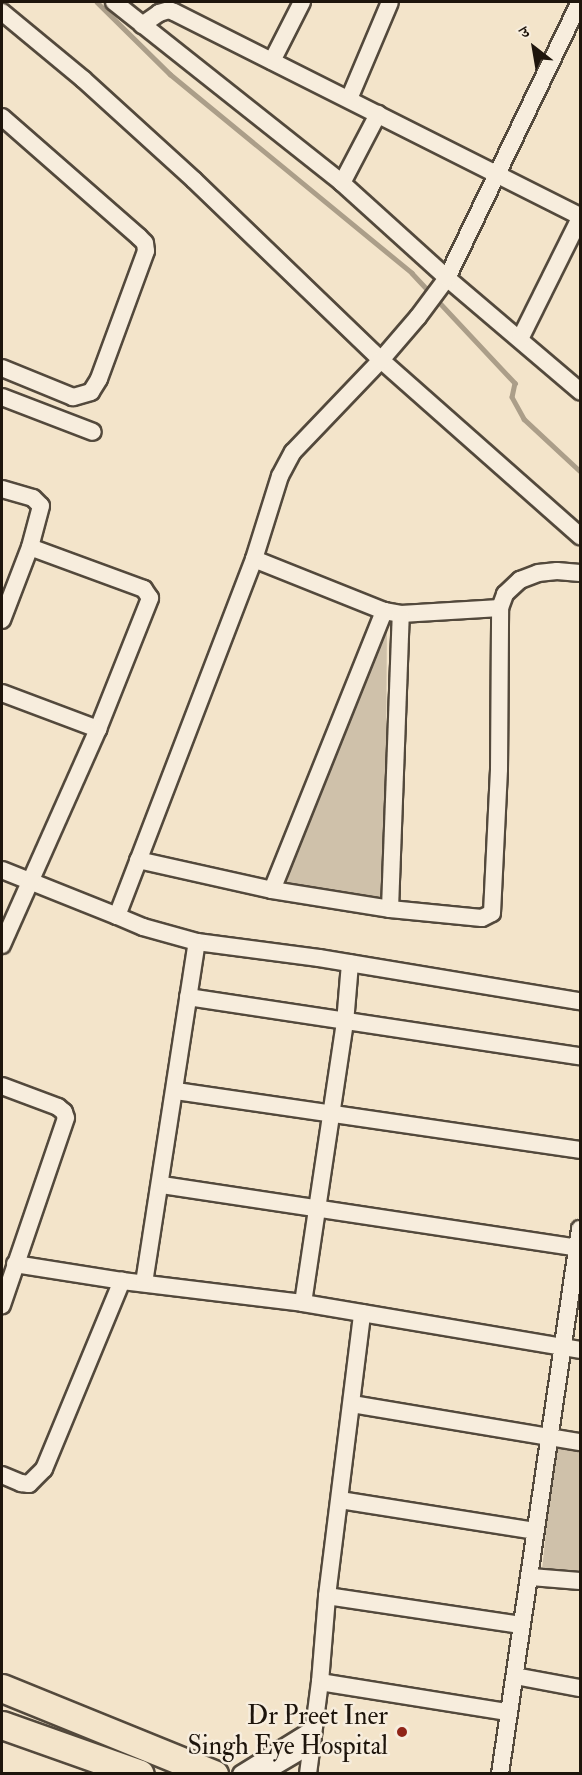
<!DOCTYPE html>
<meta charset="utf-8">
<style>
body{margin:0}
#map{position:relative;width:582px;height:1775px;overflow:hidden;background:#f3e4ca;font-family:"IM FELL Double Pica","Noto Serif Devanagari",serif}
div>[style]{position:absolute}
.green>*{inset:0;background:#cfc1aa}
.stream>*{height:4.5px;margin:-2.25px;padding:0 2.25px;transform-origin:2.25px;border-radius:2.25px;background:#ab9e89}
.roads{filter:drop-shadow(2px 0 #53493c) drop-shadow(-2px 0 #53493c) drop-shadow(0 2px #53493c) drop-shadow(0 -2px #53493c)}
.street>*{height:16px;margin:-8px;padding:0 8px;transform-origin:8px;border-radius:8px;background:#f7eddd}
.primary>*{height:27px;margin:-13.5px;padding:0 13.5px;transform-origin:13.5px;border-radius:13.5px;background:#f3e4ca}
.dots>*{width:16px;height:16px;translate:-50% -50%;box-sizing:border-box;border:3px solid #f7eddd;border-radius:50%}
span{translate:-50% -50%;white-space:nowrap;text-align:center;line-height:1.15;-webkit-text-stroke:5px #f7eddd;paint-order:stroke}
.poi-label{font-size:26px;color:#1e150c}
.right{translate:-100% -50%;text-align:right}
.frame{position:absolute;inset:0;border:3px solid #1e150c;pointer-events:none}
.north{position:absolute;left:504px;top:18px;width:60px;height:60px;-webkit-text-stroke:4px #f7eddd;paint-order:stroke;rotate:329deg;font-size:16px;font-weight:700;line-height:24px;text-align:center;color:#1e150c}
.north::after{content:'';display:block;margin:auto;width:21px;height:27px;background:#1e150c;clip-path:polygon(50% 0,100% 100%,50% 72%,0 100%)}
</style>
<div id="map">
<div class="green">
<i style="clip-path:polygon(387px 620px,385px 902px,281px 885px)"></i>
<i style="clip-path:polygon(555px 1446px,580px 1449px,580px 1573px,542px 1570px)"></i>
</div>
<div class="stream">
<i style="left:97px;top:2px;width:103px;rotate:44.6deg"></i>
<i style="left:170px;top:74px;width:313px;rotate:39.4deg"></i>
<i style="left:412px;top:273px;width:151px;rotate:46.9deg"></i>
<i style="left:515px;top:383px;width:14px;rotate:102deg"></i>
<i style="left:512px;top:397px;width:25px;rotate:61deg"></i>
<i style="left:524px;top:419px;width:76px;rotate:42.9deg"></i>
</div>
<div class="roads">
<div class="street">
<i style="left:114px;top:2px;width:291px;rotate:38.4deg"></i>
<i style="left:342px;top:183px;width:142px;rotate:42.1deg"></i>
<i style="left:447px;top:278px;width:175px;rotate:40.4deg"></i>
<i style="left:2px;top:12px;width:105px;rotate:39.6deg"></i>
<i style="left:83px;top:79px;width:150px;rotate:42.3deg"></i>
<i style="left:194px;top:180px;width:260px;rotate:43.9deg"></i>
<i style="left:381px;top:360px;width:266px;rotate:41.5deg"></i>
<i style="left:142px;top:25px;width:21px;rotate:-35deg"></i>
<i style="left:159px;top:13px;width:10px;rotate:-17deg"></i>
<i style="left:169px;top:10px;width:5px;rotate:22deg"></i>
<i style="left:174px;top:12px;width:454px;rotate:26.7deg"></i>
<i style="left:272px;top:61px;width:66px;rotate:-63deg"></i>
<i style="left:349px;top:99px;width:105px;rotate:-67.1deg"></i>
<i style="left:2px;top:117px;width:182px;rotate:41.2deg"></i>
<i style="left:139px;top:237px;width:8px;rotate:45deg"></i>
<i style="left:145px;top:243px;width:8px;rotate:83deg"></i>
<i style="left:146px;top:251px;width:136px;rotate:110.2deg"></i>
<i style="left:99px;top:379px;width:15px;rotate:122deg"></i>
<i style="left:91px;top:392px;width:19px;rotate:164deg"></i>
<i style="left:73px;top:397px;width:77px;rotate:-157.8deg"></i>
<i style="left:342px;top:183px;width:78px;rotate:-62.4deg"></i>
<i style="left:520px;top:339px;width:135px;rotate:-63.6deg"></i>
<i style="left:2px;top:397px;width:97px;rotate:21deg"></i>
<i style="left:2px;top:489px;width:32px;rotate:16deg"></i>
<i style="left:33px;top:498px;width:11px;rotate:45deg"></i>
<i style="left:41px;top:506px;width:42px;rotate:105deg"></i>
<i style="left:30px;top:547px;width:78px;rotate:111deg"></i>
<i style="left:254px;top:559px;width:140px;rotate:21.8deg"></i>
<i style="left:384px;top:611px;width:17px;rotate:10deg"></i>
<i style="left:401px;top:614px;width:99px;rotate:-3.5deg"></i>
<i style="left:2px;top:693px;width:103px;rotate:20.6deg"></i>
<i style="left:98px;top:729px;width:141px;rotate:-68.3deg"></i>
<i style="left:150px;top:598px;width:11px;rotate:-124deg"></i>
<i style="left:144px;top:589px;width:121px;rotate:-159.8deg"></i>
<i style="left:138px;top:860px;width:137px;rotate:12.6deg"></i>
<i style="left:272px;top:890px;width:301px;rotate:-68.1deg"></i>
<i style="left:2px;top:870px;width:124px;rotate:21.8deg"></i>
<i style="left:117px;top:916px;width:382px;rotate:-69deg"></i>
<i style="left:254px;top:559px;width:87px;rotate:-72.6deg"></i>
<i style="left:280px;top:476px;width:27px;rotate:-62deg"></i>
<i style="left:293px;top:452px;width:127px;rotate:-46.3deg"></i>
<i style="left:381px;top:360px;width:57px;rotate:-49.3deg"></i>
<i style="left:418px;top:317px;width:49px;rotate:-53.4deg"></i>
<i style="left:447px;top:278px;width:306px;rotate:-64.3deg"></i>
<i style="left:272px;top:890px;width:120px;rotate:9.1deg"></i>
<i style="left:390px;top:909px;width:92px;rotate:5.6deg"></i>
<i style="left:482px;top:918px;width:11px;rotate:-27deg"></i>
<i style="left:492px;top:913px;width:144px;rotate:-87.2deg"></i>
<i style="left:499px;top:769px;width:161px;rotate:-89.6deg"></i>
<i style="left:500px;top:608px;width:15px;rotate:-70deg"></i>
<i style="left:505px;top:594px;width:21px;rotate:-43deg"></i>
<i style="left:520px;top:580px;width:19px;rotate:-21deg"></i>
<i style="left:538px;top:573px;width:19px;rotate:-6deg"></i>
<i style="left:557px;top:571px;width:23px;rotate:5deg"></i>
<i style="left:390px;top:909px;width:295px;rotate:-87.9deg"></i>
<i style="left:117px;top:916px;width:28px;rotate:23deg"></i>
<i style="left:143px;top:927px;width:56px;rotate:15.5deg"></i>
<i style="left:197px;top:942px;width:123px;rotate:7.5deg"></i>
<i style="left:319px;top:958px;width:265px;rotate:9.4deg"></i>
<i style="left:2px;top:945px;width:236px;rotate:-66deg"></i>
<i style="left:188px;top:997px;width:396px;rotate:8.6deg"></i>
<i style="left:2px;top:1086px;width:60px;rotate:20.6deg"></i>
<i style="left:58px;top:1107px;width:8px;rotate:40deg"></i>
<i style="left:64px;top:1112px;width:6px;rotate:72deg"></i>
<i style="left:66px;top:1118px;width:198px;rotate:108.9deg"></i>
<i style="left:176px;top:1091px;width:408px;rotate:8.3deg"></i>
<i style="left:162px;top:1185px;width:421px;rotate:8.6deg"></i>
<i style="left:15px;top:1264px;width:108px;rotate:9deg"></i>
<i style="left:122px;top:1281px;width:182px;rotate:6.9deg"></i>
<i style="left:144px;top:1283px;width:345px;rotate:-81.2deg"></i>
<i style="left:362px;top:1313px;width:221px;rotate:9.6deg"></i>
<i style="left:352px;top:1404px;width:231px;rotate:9.5deg"></i>
<i style="left:2px;top:1475px;width:21px;rotate:23deg"></i>
<i style="left:21px;top:1483px;width:8px;rotate:7deg"></i>
<i style="left:29px;top:1484px;width:21px;rotate:-45deg"></i>
<i style="left:44px;top:1469px;width:204px;rotate:-67.5deg"></i>
<i style="left:340px;top:1500px;width:197px;rotate:9deg"></i>
<i style="left:531px;top:1577px;width:49px;rotate:4.7deg"></i>
<i style="left:327px;top:1596px;width:196px;rotate:8.5deg"></i>
<i style="left:515px;top:1676px;width:66px;rotate:10.5deg"></i>
<i style="left:320px;top:1682px;width:190px;rotate:9.1deg"></i>
<i style="left:265px;top:1772px;width:53px;rotate:-30.4deg"></i>
<i style="left:241px;top:1774px;width:84px;rotate:-31.8deg"></i>
<i style="left:308px;top:1774px;width:93px;rotate:-82.6deg"></i>
<i style="left:320px;top:1682px;width:86px;rotate:-85.3deg"></i>
<i style="left:327px;top:1596px;width:285px;rotate:-82.9deg"></i>
<i style="left:362px;top:1313px;width:60px;rotate:-170.4deg"></i>
<i style="left:303px;top:1303px;width:283px;rotate:-81.5deg"></i>
<i style="left:345px;top:1023px;width:60px;rotate:-85.2deg"></i>
<i style="left:500px;top:1774px;width:551px;rotate:-81.65deg"></i>
</div>
<div class="primary">
<i style="left:2px;top:1688px;width:229px;rotate:22.1deg"></i>
<i style="left:2px;top:1725px;width:146px;rotate:19.5deg"></i>
</div>
</div>
<div class="dots">
<i style="left:402px;top:1732px;background:#8f2418"></i>
</div>
<div class="poi-label">
<span class="right" style="left:388px;top:1732px">Dr Preet Iner<br>Singh Eye Hospital</span>
</div>
<div class="frame"></div>
<div class="north">उ</div>
</div>
